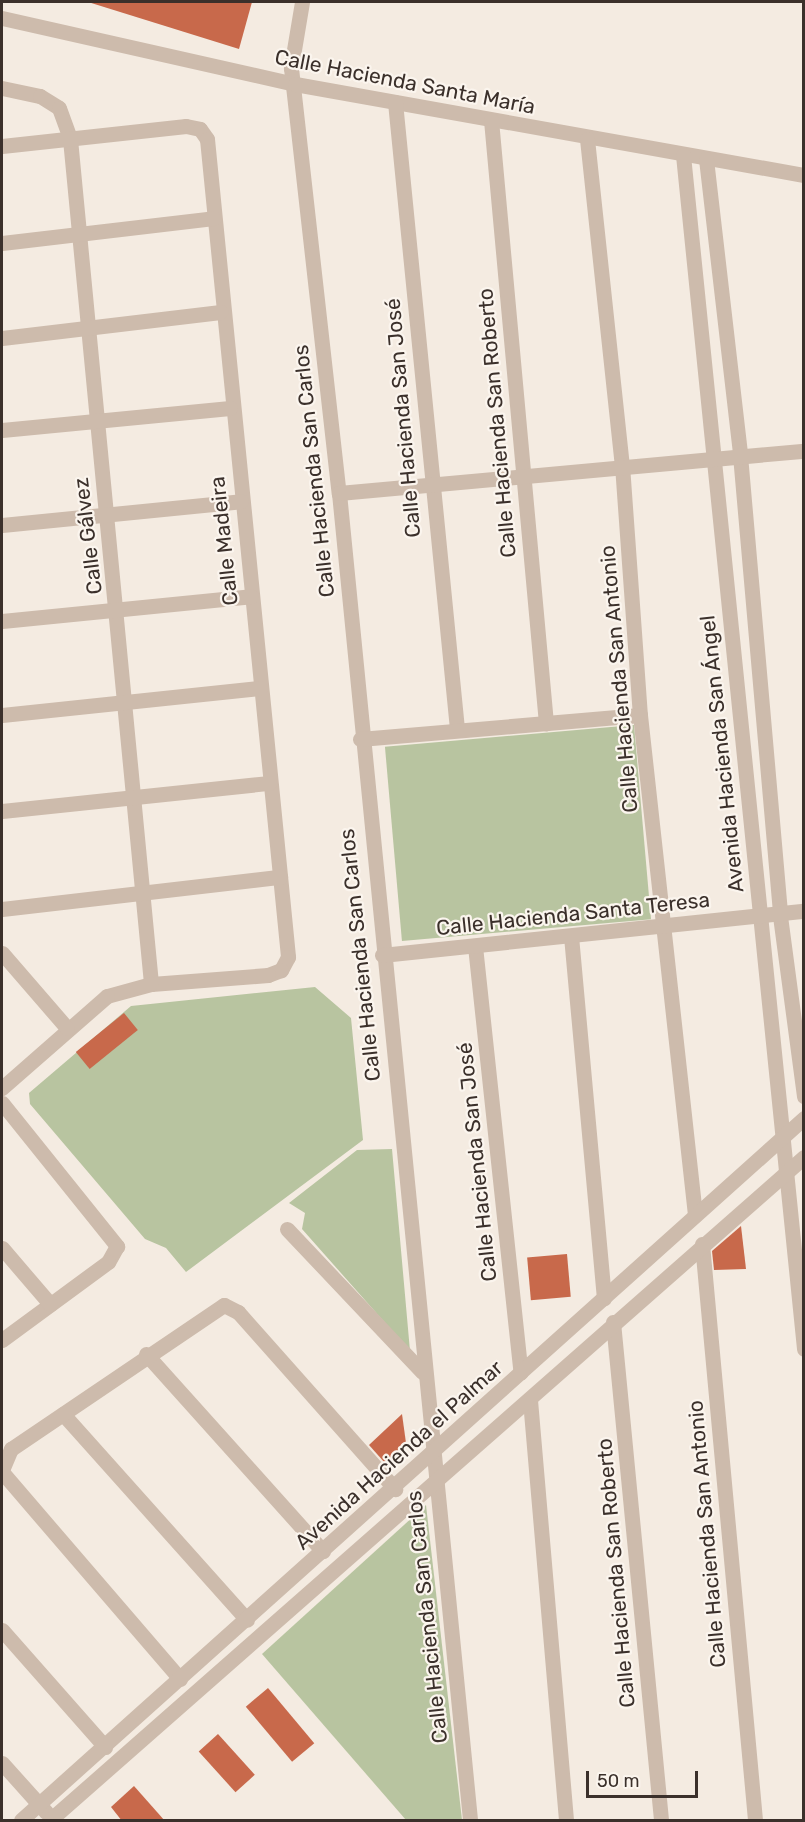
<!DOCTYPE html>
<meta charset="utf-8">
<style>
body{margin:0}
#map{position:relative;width:805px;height:1822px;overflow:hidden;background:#f4ebe1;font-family:Rubik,sans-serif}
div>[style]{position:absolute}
.green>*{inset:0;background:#b8c4a0;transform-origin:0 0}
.building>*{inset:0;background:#c8694b;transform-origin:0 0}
.minor>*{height:15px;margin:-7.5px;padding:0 7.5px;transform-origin:7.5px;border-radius:7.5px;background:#cdbbac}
span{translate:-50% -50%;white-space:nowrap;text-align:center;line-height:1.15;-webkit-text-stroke:4.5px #fbf5ee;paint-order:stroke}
.street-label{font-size:21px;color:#3b302b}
.frame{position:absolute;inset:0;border:3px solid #3b302b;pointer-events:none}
.scale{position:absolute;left:586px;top:1771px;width:112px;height:27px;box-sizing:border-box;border:3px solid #3b302b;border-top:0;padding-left:8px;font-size:18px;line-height:21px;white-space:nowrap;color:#3b302b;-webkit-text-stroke:4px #fbf5ee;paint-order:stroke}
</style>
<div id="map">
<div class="green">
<i style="left:634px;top:725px;width:195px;height:250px;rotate:85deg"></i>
<i style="clip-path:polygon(315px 987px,351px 1018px,363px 1140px,186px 1272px,166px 1248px,145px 1239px,30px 1104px,29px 1093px,131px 1006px)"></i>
<i style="clip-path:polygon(392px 1149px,410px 1351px,302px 1229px,305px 1213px,289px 1203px,357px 1150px)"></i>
<i style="clip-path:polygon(426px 1505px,462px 1820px,406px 1820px,262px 1654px)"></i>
</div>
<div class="building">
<i style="clip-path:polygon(88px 2px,252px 2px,239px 49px)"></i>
<i style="left:124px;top:1013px;width:22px;height:62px;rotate:51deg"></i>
<i style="clip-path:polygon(741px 1226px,746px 1269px,714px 1270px,712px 1251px)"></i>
<i style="left:567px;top:1254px;width:43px;height:40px;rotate:85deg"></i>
<i style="clip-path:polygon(402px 1414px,406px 1443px,385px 1463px,369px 1445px)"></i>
<i style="left:268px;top:1688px;width:72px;height:29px;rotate:50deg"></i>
<i style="left:218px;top:1734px;width:55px;height:26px;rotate:48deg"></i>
<i style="clip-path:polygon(134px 1786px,165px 1821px,122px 1821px,111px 1807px)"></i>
</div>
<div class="minor">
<i style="left:302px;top:2px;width:67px;rotate:99.5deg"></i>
<i style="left:291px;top:68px;width:428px;rotate:83.6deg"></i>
<i style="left:339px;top:493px;width:1333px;rotate:84.36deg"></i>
<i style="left:2px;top:18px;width:300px;rotate:12.7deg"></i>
<i style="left:295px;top:84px;width:517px;rotate:10.14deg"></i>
<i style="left:2px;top:88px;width:39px;rotate:12deg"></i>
<i style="left:40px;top:96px;width:22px;rotate:32deg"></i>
<i style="left:59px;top:108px;width:33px;rotate:70deg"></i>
<i style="left:70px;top:139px;width:849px;rotate:84.52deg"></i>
<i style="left:395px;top:102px;width:630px;rotate:84.35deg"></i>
<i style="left:491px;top:120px;width:606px;rotate:84.79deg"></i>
<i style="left:587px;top:139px;width:328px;rotate:83.9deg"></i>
<i style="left:622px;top:465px;width:251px;rotate:85.9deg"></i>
<i style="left:640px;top:715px;width:503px;rotate:83.72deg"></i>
<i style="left:2px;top:146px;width:185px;rotate:-6.2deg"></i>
<i style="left:186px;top:126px;width:14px;rotate:12deg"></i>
<i style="left:200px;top:129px;width:12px;rotate:55deg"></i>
<i style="left:207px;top:139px;width:822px;rotate:84.34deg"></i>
<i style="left:288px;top:957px;width:15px;rotate:118deg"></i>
<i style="left:281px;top:970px;width:14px;rotate:159deg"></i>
<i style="left:268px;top:975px;width:117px;rotate:175.6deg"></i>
<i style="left:151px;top:984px;width:46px;rotate:164.7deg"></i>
<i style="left:107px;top:996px;width:140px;rotate:138.8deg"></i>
<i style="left:683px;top:155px;width:1200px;rotate:84.21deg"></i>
<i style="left:706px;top:159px;width:298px;rotate:83.4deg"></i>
<i style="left:740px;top:455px;width:463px;rotate:85deg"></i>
<i style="left:780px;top:916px;width:182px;rotate:82.4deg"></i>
<i style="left:2px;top:243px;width:213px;rotate:-6.7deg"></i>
<i style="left:2px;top:338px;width:220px;rotate:-6.8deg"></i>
<i style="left:2px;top:430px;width:229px;rotate:-5.5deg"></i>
<i style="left:339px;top:493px;width:467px;rotate:-5.2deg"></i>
<i style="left:2px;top:525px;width:240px;rotate:-5.7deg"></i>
<i style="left:2px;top:621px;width:250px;rotate:-5.7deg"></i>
<i style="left:2px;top:715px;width:259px;rotate:-6deg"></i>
<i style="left:360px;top:739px;width:281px;rotate:-4.9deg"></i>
<i style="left:2px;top:811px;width:269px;rotate:-6deg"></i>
<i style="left:2px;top:909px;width:280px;rotate:-6.6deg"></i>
<i style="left:571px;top:936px;width:364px;rotate:84.8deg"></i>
<i style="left:475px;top:946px;width:429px;rotate:83.9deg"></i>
<i style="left:2px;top:953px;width:99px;rotate:49.1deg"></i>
<i style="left:382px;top:955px;width:424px;rotate:-6deg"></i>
<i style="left:2px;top:1103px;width:184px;rotate:51.2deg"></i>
<i style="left:117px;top:1246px;width:18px;rotate:119deg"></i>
<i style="left:108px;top:1262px;width:132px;rotate:143.7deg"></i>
<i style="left:287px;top:1229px;width:197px;rotate:46.6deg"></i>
<i style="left:702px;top:1244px;width:578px;rotate:84.74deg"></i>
<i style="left:2px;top:1248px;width:74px;rotate:49.4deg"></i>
<i style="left:613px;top:1322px;width:500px;rotate:84.49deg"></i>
<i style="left:146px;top:1354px;width:265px;rotate:48.1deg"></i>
<i style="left:530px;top:1400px;width:422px;rotate:85.1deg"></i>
<i style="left:63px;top:1414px;width:276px;rotate:48.2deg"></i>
<i style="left:2px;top:1470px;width:23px;rotate:-67deg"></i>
<i style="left:11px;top:1449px;width:257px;rotate:-34.1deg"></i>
<i style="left:224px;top:1305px;width:16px;rotate:27deg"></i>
<i style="left:238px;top:1312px;width:237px;rotate:48.4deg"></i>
<i style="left:2px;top:1472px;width:273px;rotate:49.3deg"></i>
<i style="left:2px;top:1630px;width:156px;rotate:48.6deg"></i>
<i style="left:2px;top:1763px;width:66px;rotate:48.1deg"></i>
<i style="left:21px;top:1820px;width:1052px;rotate:-41.88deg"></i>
<i style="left:50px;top:1820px;width:1004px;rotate:-41.33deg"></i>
</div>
<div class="street-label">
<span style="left:405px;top:82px;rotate:11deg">Calle Hacienda Santa María</span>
<span style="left:403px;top:418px;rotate:-95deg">Calle Hacienda San José</span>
<span style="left:497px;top:423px;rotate:-95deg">Calle Hacienda San Roberto</span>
<span style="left:314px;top:471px;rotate:-96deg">Calle Hacienda San Carlos</span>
<span style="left:88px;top:536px;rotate:-97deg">Calle Gálvez</span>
<span style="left:224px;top:541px;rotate:-96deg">Calle Madeira</span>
<span style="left:619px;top:679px;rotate:-95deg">Calle Hacienda San Antonio</span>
<span style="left:722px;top:754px;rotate:-96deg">Avenida Hacienda San Ángel</span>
<span style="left:573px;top:914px;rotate:-6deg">Calle Hacienda Santa Teresa</span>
<span style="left:360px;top:955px;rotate:-96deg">Calle Hacienda San Carlos</span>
<span style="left:477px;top:1162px;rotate:-96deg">Calle Hacienda San José</span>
<span style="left:399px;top:1455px;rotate:-42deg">Avenida Hacienda el Palmar</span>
<span style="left:707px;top:1534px;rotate:-95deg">Calle Hacienda San Antonio</span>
<span style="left:616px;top:1573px;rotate:-95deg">Calle Hacienda San Roberto</span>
<span style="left:427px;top:1617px;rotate:-96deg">Calle Hacienda San Carlos</span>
</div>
<div class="frame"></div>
<div class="scale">50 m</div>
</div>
